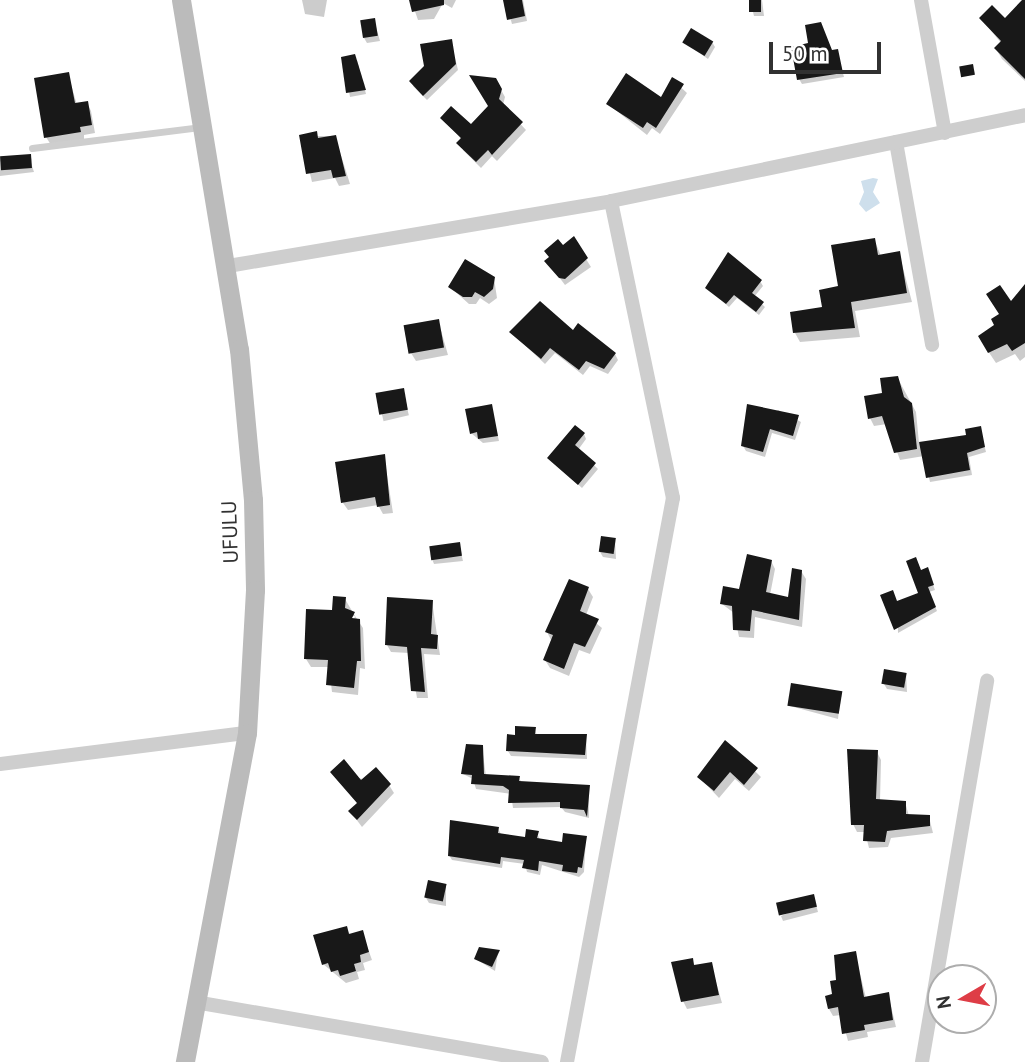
<!DOCTYPE html>
<style>
body{margin:0}
#map{position:relative;width:1025px;height:1062px;overflow:hidden;background:#fff;font-family:"PT Sans",sans-serif}
div>[style]{position:absolute}
.water>*{inset:0;background:#cedfec}
.shadow>*{inset:0;background:#0003;transform-origin:0 0}
.building>*{inset:0;background:#181818;transform-origin:0 0}
.lane>*{height:7px;margin:-3.5px;padding:0 3.5px;transform-origin:3.5px;border-radius:3.5px;background:#cecece}
.street>*{height:14px;margin:-7px;padding:0 7px;transform-origin:7px;border-radius:7px;background:#cecece}
.secondary>*{height:19px;margin:-9.5px;padding:0 9.5px;transform-origin:9.5px;border-radius:9.5px;background:#bbb}
span{translate:-50% -50%;white-space:nowrap;text-align:center;line-height:1.15;-webkit-text-stroke:7px #fff;paint-order:stroke}
.street-label{font-size:21px;color:#313131}
.north{position:absolute;left:927px;top:964px;width:70px;height:70px;box-sizing:border-box;background:#fff;border:2px solid #adadad;border-radius:50%;rotate:260deg;font-size:19px;font-weight:700;line-height:28px;text-align:center;color:#313131}
.north::after{content:'';display:block;margin:auto;width:24px;height:32px;background:#de3d46;clip-path:polygon(50% 0,100% 100%,50% 72%,0 100%)}
.scale{position:absolute;left:769px;top:42px;width:112px;height:32px;box-sizing:border-box;border:4px solid #313131;border-top:0;padding-left:9px;font-size:21px;line-height:24px;white-space:nowrap;color:#313131;-webkit-text-stroke:5px #fff;paint-order:stroke}
</style>
<div id="map">
<div class="water">
<i style="clip-path:polygon(873px 178px,878px 179px,873px 192px,880px 203px,866px 212px,859px 204px,864px 192px,861px 181px)"></i>
</div>
<div class="shadow">
<i style="clip-path:polygon(302px 0,327px 0,324px 17px,305px 14px)"></i>
<i style="clip-path:polygon(411px 0,456px 0,452px 8px,443px 3px,434px 19px,418px 20px)"></i>
<i style="clip-path:polygon(505px 0,523px 0,527px 21px,512px 24px)"></i>
<i style="clip-path:polygon(750px 0,762px 0,764px 16px,754px 16px)"></i>
<i style="clip-path:polygon(1025px 0,1025px 81px,1002px 59px,996px 49px,1001px 43px,981px 18px,1005px 20px)"></i>
<i style="clip-path:polygon(374px 20px,380px 41px,367px 43px,364px 38px)"></i>
<i style="clip-path:polygon(451px 41px,458px 70px,427px 100px,413px 86px)"></i>
<i style="clip-path:polygon(712px 42px,715px 47px,708px 59px,685px 43px)"></i>
<i style="clip-path:polygon(837px 51px,844px 77px,802px 84px,799px 79px)"></i>
<i style="clip-path:polygon(343px 58px,357px 60px,366px 94px,350px 97px)"></i>
<i style="clip-path:polygon(68px 74px,77px 105px,87px 103px,91px 111px,95px 133px,84px 135px,84px 139px,51px 145px,46px 137px)"></i>
<i style="clip-path:polygon(495px 79px,505px 97px,503px 105px,526px 130px,497px 161px,492px 156px,481px 168px,463px 150px,462px 140px,442px 118px,471px 127px,490px 107px)"></i>
<i style="clip-path:polygon(673px 80px,687px 93px,660px 134px,652px 128px,647px 135px,608px 104px,662px 99px)"></i>
<i style="clip-path:polygon(301px 136px,335px 136px,350px 184px,339px 186px,335px 178px,312px 182px)"></i>
<i style="clip-path:polygon(0 157px,30px 160px,34px 172px,0 176px)"></i>
<i style="clip-path:polygon(573px 238px,591px 267px,565px 285px,547px 261px)"></i>
<i style="clip-path:polygon(874px 239px,881px 256px,899px 253px,912px 302px,855px 311px,860px 337px,800px 342px,795px 333px,824px 309px)"></i>
<i style="clip-path:polygon(494px 278px,497px 298px,489px 304px,480px 298px,476px 304px,469px 304px,450px 287px)"></i>
<i style="clip-path:polygon(760px 281px,763px 286px,754px 297px,765px 307px,759px 315px,737px 298px,729px 307px,707px 288px)"></i>
<i style="clip-path:polygon(1025px 294px,1025px 357px,1020px 361px,1015px 354px,996px 363px,986px 348px,1001px 315px)"></i>
<i style="clip-path:polygon(438px 320px,448px 355px,416px 361px,411px 353px)"></i>
<i style="clip-path:polygon(511px 332px,573px 333px,615px 354px,618px 360px,608px 374px,590px 366px,583px 375px,555px 353px,545px 364px)"></i>
<i style="clip-path:polygon(897px 377px,916px 412px,919px 443px,968px 436px,980px 428px,986px 452px,969px 457px,972px 475px,930px 482px,924px 456px,900px 460px,887px 424px,874px 426px,870px 418px)"></i>
<i style="left:403px;top:390px;width:26px;height:26px;rotate:77deg"></i>
<i style="clip-path:polygon(491px 406px,499px 441px,483px 443px,471px 433px)"></i>
<i style="clip-path:polygon(778px 410px,801px 422px,795px 440px,772px 433px,765px 457px,746px 451px,743px 446px)"></i>
<i style="clip-path:polygon(584px 434px,586px 439px,578px 450px,598px 469px,582px 488px,549px 458px)"></i>
<i style="clip-path:polygon(384px 456px,393px 513px,383px 514px,378px 505px,348px 510px,343px 503px)"></i>
<i style="clip-path:polygon(615px 540px,616px 559px,603px 557px,600px 552px)"></i>
<i style="clip-path:polygon(459px 544px,463px 561px,434px 564px,432px 559px)"></i>
<i style="clip-path:polygon(771px 561px,775px 569px,770px 595px,790px 599px,801px 571px,806px 579px,802px 627px,755px 617px,754px 638px,739px 637px,734px 613px,722px 604px)"></i>
<i style="clip-path:polygon(929px 574px,935px 590px,929px 592px,937px 611px,898px 633px,897px 603px,920px 594px)"></i>
<i style="clip-path:polygon(588px 589px,593px 597px,586px 615px,602px 628px,590px 654px,579px 650px,569px 676px,550px 668px,545px 660px,551px 640px,547px 632px)"></i>
<i style="clip-path:polygon(345px 599px,355px 616px,351px 616px,351px 627px,355px 616px,363px 628px,365px 669px,360px 668px,358px 695px,332px 692px,329px 667px,311px 667px,306px 659px)"></i>
<i style="clip-path:polygon(432px 601px,440px 655px,424px 654px,428px 698px,417px 698px,409px 653px,391px 652px,387px 645px)"></i>
<i style="clip-path:polygon(906px 674px,907px 692px,887px 689px,884px 684px)"></i>
<i style="clip-path:polygon(841px 692px,838px 719px,790px 706px)"></i>
<i style="clip-path:polygon(535px 729px,537px 736px,586px 736px,587px 759px,511px 756px,508px 751px,516px 737px)"></i>
<i style="clip-path:polygon(725px 742px,761px 777px,749px 791px,735px 779px,719px 798px,699px 777px)"></i>
<i style="clip-path:polygon(482px 747px,486px 776px,519px 778px,522px 783px,589px 786px,589px 818px,565px 812px,561px 807px,513px 808px,511px 794px,476px 789px,473px 779px,463px 774px)"></i>
<i style="clip-path:polygon(877px 752px,881px 760px,880px 801px,905px 802px,909px 816px,929px 817px,933px 833px,891px 838px,888px 847px,869px 848px,865px 832px,857px 832px,853px 824px)"></i>
<i style="clip-path:polygon(332px 772px,389px 785px,394px 793px,362px 827px,350px 811px,358px 804px)"></i>
<i style="clip-path:polygon(498px 829px,501px 834px,526px 839px,537px 833px,540px 840px,563px 844px,586px 838px,584px 872px,579px 877px,542px 865px,540px 875px,527px 872px,525px 864px,503px 861px,502px 868px,452px 860px,449px 855px)"></i>
<i style="clip-path:polygon(446px 885px,446px 906px,429px 903px,426px 898px)"></i>
<i style="clip-path:polygon(815px 901px,818px 912px,783px 921px,781px 916px)"></i>
<i style="clip-path:polygon(346px 928px,351px 936px,362px 932px,372px 960px,363px 963px,365px 970px,357px 972px,359px 979px,346px 983px,323px 964px)"></i>
<i style="clip-path:polygon(498px 952px,495px 971px,476px 959px)"></i>
<i style="clip-path:polygon(855px 953px,866px 998px,888px 994px,896px 1027px,867px 1032px,868px 1037px,848px 1041px,841px 1015px,833px 1016px,829px 1009px)"></i>
<i style="clip-path:polygon(692px 960px,695px 966px,711px 964px,722px 1003px,687px 1009px,683px 1001px)"></i>
</div>
<div class="building">
<i style="clip-path:polygon(409px 0,444px 0,444px 5px,412px 12px)"></i>
<i style="clip-path:polygon(503px 0,522px 0,525px 16px,507px 20px)"></i>
<i style="left:749px;top:0;width:12px;height:12px"></i>
<i style="clip-path:polygon(1022px 0,1025px 0,1025px 79px,994px 48px,1001px 41px,979px 18px,992px 5px,1005px 18px)"></i>
<i style="left:375px;top:18px;width:18px;height:15px;rotate:81deg"></i>
<i style="clip-path:polygon(821px 22px,832px 50px,838px 49px,843px 73px,797px 80px,791px 47px,808px 43px,805px 25px)"></i>
<i style="left:691px;top:28px;width:26px;height:17px;rotate:31deg"></i>
<i style="clip-path:polygon(452px 39px,456px 64px,423px 96px,409px 81px,424px 66px,420px 44px)"></i>
<i style="clip-path:polygon(355px 54px,366px 90px,346px 93px,341px 57px)"></i>
<i style="left:973px;top:64px;width:11px;height:14px;rotate:80deg"></i>
<i style="clip-path:polygon(69px 72px,75px 103px,88px 101px,92px 125px,80px 127px,81px 132px,44px 138px,34px 78px)"></i>
<i style="clip-path:polygon(626px 73px,661px 97px,672px 77px,684px 84px,656px 128px,647px 122px,643px 128px,606px 104px)"></i>
<i style="clip-path:polygon(469px 75px,496px 78px,502px 89px,499px 99px,523px 122px,492px 155px,488px 150px,476px 162px,456px 143px,461px 138px,440px 118px,451px 106px,471px 124px,488px 106px)"></i>
<i style="clip-path:polygon(317px 131px,318px 138px,336px 135px,346px 176px,333px 178px,331px 170px,306px 174px,299px 135px)"></i>
<i style="left:31px;top:154px;width:14px;height:31px;rotate:86deg"></i>
<i style="clip-path:polygon(574px 236px,588px 258px,565px 279px,559px 278px,544px 261px,549px 257px,544px 251px,558px 239px,563px 245px)"></i>
<i style="clip-path:polygon(875px 238px,878px 255px,900px 251px,907px 293px,851px 302px,855px 328px,793px 333px,790px 312px,822px 307px,819px 290px,838px 286px,831px 245px)"></i>
<i style="clip-path:polygon(728px 252px,762px 280px,752px 293px,764px 302px,756px 312px,734px 295px,726px 304px,705px 288px)"></i>
<i style="clip-path:polygon(465px 259px,495px 277px,493px 289px,484px 297px,475px 292px,472px 297px,463px 297px,448px 287px)"></i>
<i style="clip-path:polygon(1025px 284px,1025px 343px,1012px 351px,1007px 344px,988px 353px,978px 336px,994px 325px,991px 319px,999px 314px,986px 294px,1000px 285px,1011px 301px)"></i>
<i style="clip-path:polygon(540px 301px,573px 330px,578px 323px,616px 353px,604px 369px,586px 361px,579px 370px,550px 348px,541px 359px,509px 332px)"></i>
<i style="left:439px;top:319px;width:29px;height:36px;rotate:80deg"></i>
<i style="clip-path:polygon(898px 376px,904px 397px,912px 403px,917px 449px,894px 453px,882px 416px,868px 419px,864px 396px,882px 393px,880px 378px)"></i>
<i style="left:404px;top:388px;width:22px;height:29px;rotate:80deg"></i>
<i style="clip-path:polygon(492px 404px,498px 436px,478px 439px,477px 432px,470px 434px,465px 409px)"></i>
<i style="clip-path:polygon(747px 404px,799px 415px,793px 436px,770px 429px,763px 452px,741px 446px)"></i>
<i style="clip-path:polygon(575px 425px,585px 433px,575px 445px,596px 463px,578px 485px,547px 458px)"></i>
<i style="clip-path:polygon(981px 426px,985px 447px,967px 453px,970px 470px,926px 478px,919px 442px,966px 435px,965px 429px)"></i>
<i style="clip-path:polygon(385px 454px,390px 505px,377px 507px,375px 497px,341px 503px,335px 462px)"></i>
<i style="left:601px;top:536px;width:15px;height:16px;rotate:8deg"></i>
<i style="left:460px;top:542px;width:14px;height:31px;rotate:82deg"></i>
<i style="clip-path:polygon(747px 554px,772px 560px,766px 592px,788px 597px,792px 568px,802px 570px,799px 620px,752px 610px,750px 631px,733px 630px,732px 606px,720px 604px,723px 586px,739px 589px)"></i>
<i style="clip-path:polygon(916px 557px,921px 570px,928px 567px,934px 585px,928px 587px,936px 607px,894px 630px,880px 595px,893px 590px,897px 601px,918px 593px,906px 561px)"></i>
<i style="clip-path:polygon(569px 579px,589px 587px,580px 611px,599px 619px,585px 647px,574px 643px,564px 669px,543px 660px,553px 635px,545px 632px)"></i>
<i style="clip-path:polygon(333px 596px,346px 597px,345px 608px,355px 612px,352px 618px,360px 619px,361px 661px,357px 661px,354px 688px,326px 685px,328px 660px,304px 659px,306px 609px,332px 610px)"></i>
<i style="clip-path:polygon(387px 597px,433px 600px,431px 634px,438px 635px,437px 649px,421px 648px,425px 692px,411px 691px,407px 647px,385px 645px)"></i>
<i style="left:884px;top:669px;width:23px;height:15px;rotate:10deg"></i>
<i style="left:791px;top:683px;width:52px;height:23px;rotate:9deg"></i>
<i style="clip-path:polygon(515px 726px,536px 727px,535px 734px,587px 734px,585px 755px,506px 751px,507px 734px,515px 735px)"></i>
<i style="clip-path:polygon(725px 740px,758px 768px,744px 785px,730px 772px,714px 791px,697px 777px)"></i>
<i style="clip-path:polygon(466px 744px,483px 745px,484px 774px,520px 776px,519px 781px,590px 785px,587px 817px,584px 810px,560px 808px,560px 802px,508px 803px,509px 790px,503px 786px,471px 784px,472px 775px,461px 774px)"></i>
<i style="clip-path:polygon(847px 749px,878px 750px,876px 799px,906px 801px,906px 814px,930px 815px,930px 826px,887px 831px,885px 842px,863px 841px,864px 825px,851px 825px)"></i>
<i style="clip-path:polygon(344px 759px,361px 780px,376px 767px,391px 784px,357px 820px,348px 811px,357px 803px,330px 772px)"></i>
<i style="clip-path:polygon(450px 820px,499px 827px,498px 833px,525px 837px,526px 829px,539px 831px,537px 838px,562px 842px,563px 833px,587px 836px,582px 868px,578px 867px,577px 873px,562px 871px,563px 865px,539px 861px,538px 871px,522px 868px,524px 860px,501px 857px,500px 864px,448px 856px)"></i>
<i style="left:428px;top:880px;width:19px;height:18px;rotate:12deg"></i>
<i style="left:814px;top:894px;width:13px;height:39px;rotate:77deg"></i>
<i style="clip-path:polygon(347px 926px,349px 934px,363px 930px,369px 952px,360px 955px,361px 962px,354px 964px,356px 971px,340px 976px,338px 970px,331px 972px,328px 963px,322px 965px,313px 935px)"></i>
<i style="clip-path:polygon(479px 947px,500px 950px,492px 967px,474px 959px)"></i>
<i style="clip-path:polygon(856px 951px,864px 997px,889px 992px,893px 1020px,864px 1025px,865px 1030px,842px 1034px,838px 1007px,828px 1009px,825px 996px,832px 994px,830px 981px,836px 980px,834px 955px)"></i>
<i style="clip-path:polygon(693px 958px,694px 965px,712px 962px,719px 995px,681px 1002px,671px 962px)"></i>
</div>
<div class="lane">
<i style="left:32px;top:148px;width:169px;rotate:-7.1deg"></i>
</div>
<div class="street">
<i style="left:921px;top:0;width:135px;rotate:79.8deg"></i>
<i style="left:896px;top:142px;width:206px;rotate:79.9deg"></i>
<i style="left:228px;top:266px;width:388px;rotate:-9.6deg"></i>
<i style="left:611px;top:201px;width:423px;rotate:-11.7deg"></i>
<i style="left:0;top:764px;width:249px;rotate:-7.2deg"></i>
<i style="left:195px;top:1002px;width:352px;rotate:9.8deg"></i>
<i style="left:567px;top:1062px;width:574px;rotate:-79.36deg"></i>
<i style="left:673px;top:498px;width:303px;rotate:-101.8deg"></i>
<i style="left:922px;top:1062px;width:387px;rotate:-80.3deg"></i>
</div>
<div class="secondary">
<i style="left:181px;top:0;width:354px;rotate:80.6deg"></i>
<i style="left:239px;top:349px;width:152px;rotate:84.7deg"></i>
<i style="left:253px;top:500px;width:90px;rotate:88.7deg"></i>
<i style="left:255px;top:590px;width:143px;rotate:93.2deg"></i>
<i style="left:247px;top:733px;width:335px;rotate:100.7deg"></i>
</div>
<div class="street-label">
<span style="left:230px;top:532px;rotate:-92deg">UFULU</span>
</div>
<div class="north">N</div>
<div class="scale">50 m</div>
</div>
